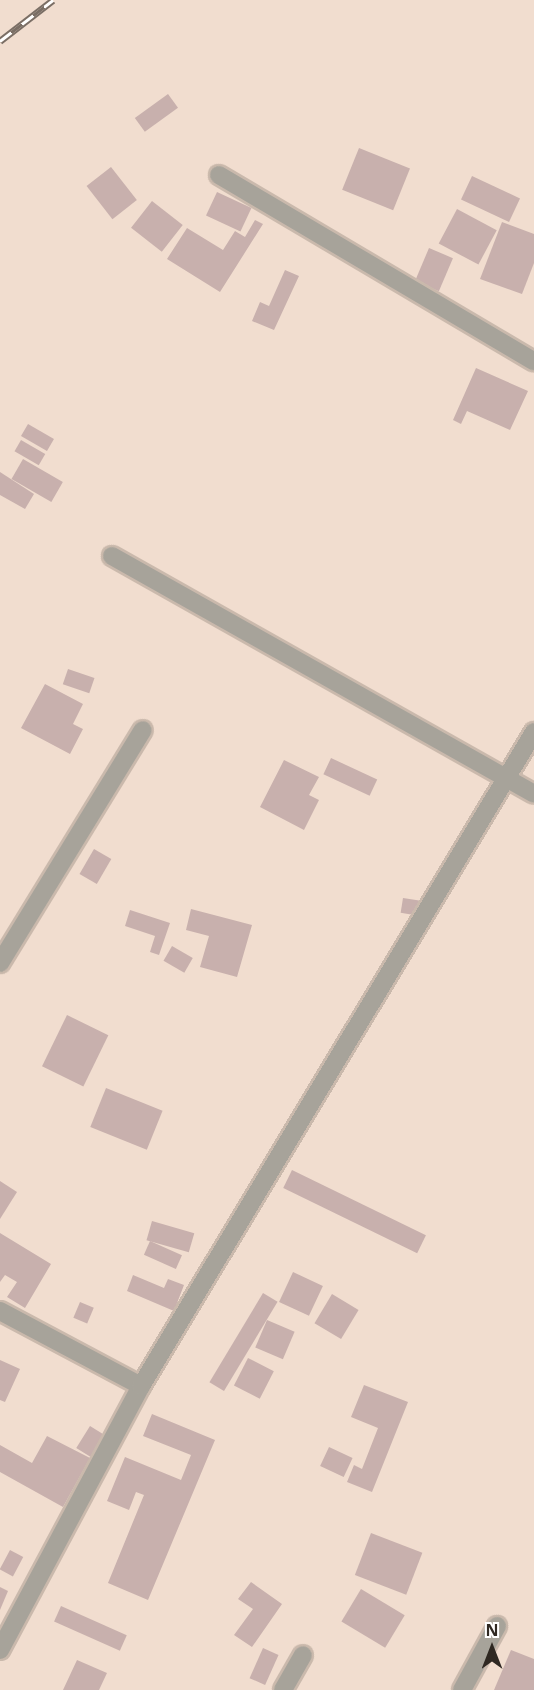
<!DOCTYPE html>
<style>
body{margin:0}
#map{position:relative;width:534px;height:1690px;overflow:hidden;background:#f1ddcf;font-family:"Noto Sans",sans-serif}
div>[style]{position:absolute}
.building>*{inset:0;background:#c8b0ad;transform-origin:0 0}
.roads{filter:drop-shadow(2px 0 #cab9ac) drop-shadow(-2px 0 #cab9ac) drop-shadow(0 2px #cab9ac) drop-shadow(0 -2px #cab9ac)}
.minor>*{height:18px;margin:-9px;padding:0 9px;transform-origin:9px;border-radius:9px;background:#a7a39a}
.rail>*{height:7px;margin-top:-3.5px;transform-origin:0;background:repeating-linear-gradient(90deg,#fff 0 14px,#7a6e65 0 28px);box-sizing:border-box;border-block:2px solid #7a6e65}
span{translate:-50% -50%;white-space:nowrap;text-align:center;line-height:1.15;-webkit-text-stroke:6px #fff;paint-order:stroke}
.north{position:absolute;left:462px;top:1618px;width:60px;height:60px;-webkit-text-stroke:4px #fff;paint-order:stroke;rotate:0deg;font-size:16px;font-weight:700;line-height:24px;text-align:center;color:#2f2822}
.north::after{content:'';display:block;margin:auto;width:21px;height:27px;background:#2f2822;clip-path:polygon(50% 0,100% 100%,50% 72%,0 100%)}
</style>
<div id="map">
<div class="building">
<i style="left:168px;top:94px;width:17px;height:41px;rotate:54deg"></i>
<i style="left:359px;top:148px;width:55px;height:45px;rotate:22deg"></i>
<i style="left:111px;top:167px;width:42px;height:31px;rotate:52deg"></i>
<i style="left:472px;top:176px;width:53px;height:26px;rotate:25deg"></i>
<i style="left:217px;top:192px;width:38px;height:26px;rotate:25deg"></i>
<i style="left:152px;top:201px;width:39px;height:34px;rotate:38deg"></i>
<i style="left:457px;top:209px;width:45px;height:39px;rotate:28deg"></i>
<i style="clip-path:polygon(255px 220px,263px 224px,220px 292px,167px 259px,187px 228px,223px 250px,235px 231px,245px 237px)"></i>
<i style="clip-path:polygon(502px 222px,534px 234px,534px 263px,522px 294px,480px 279px)"></i>
<i style="left:429px;top:248px;width:26px;height:36px;rotate:23deg"></i>
<i style="clip-path:polygon(285px 270px,299px 276px,274px 330px,252px 321px,260px 302px,269px 306px)"></i>
<i style="clip-path:polygon(476px 368px,528px 391px,510px 430px,467px 411px,461px 424px,453px 420px)"></i>
<i style="left:28px;top:424px;width:30px;height:14px;rotate:30deg"></i>
<i style="left:21px;top:440px;width:28px;height:13px;rotate:30deg"></i>
<i style="left:23px;top:459px;width:46px;height:23px;rotate:30deg"></i>
<i style="clip-path:polygon(0 472px,34px 494px,25px 509px,0 495px)"></i>
<i style="left:68px;top:669px;width:28px;height:16px;rotate:19deg"></i>
<i style="clip-path:polygon(45px 684px,83px 704px,73px 724px,83px 729px,70px 754px,21px 728px)"></i>
<i style="left:331px;top:758px;width:51px;height:18px;rotate:25deg"></i>
<i style="clip-path:polygon(284px 760px,319px 777px,309px 795px,319px 800px,304px 830px,260px 807px)"></i>
<i style="left:94px;top:849px;width:20px;height:29px;rotate:30deg"></i>
<i style="left:403px;top:898px;width:18px;height:15px;rotate:9deg"></i>
<i style="clip-path:polygon(191px 909px,252px 925px,237px 977px,200px 967px,209px 936px,186px 930px)"></i>
<i style="clip-path:polygon(130px 910px,170px 923px,159px 955px,150px 952px,155px 936px,125px 926px)"></i>
<i style="left:172px;top:946px;width:24px;height:17px;rotate:30deg"></i>
<i style="left:67px;top:1015px;width:46px;height:57px;rotate:26deg"></i>
<i style="left:106px;top:1088px;width:61px;height:42px;rotate:22deg"></i>
<i style="left:292px;top:1170px;width:149px;height:20px;rotate:26deg"></i>
<i style="clip-path:polygon(0 1181px,17px 1192px,0 1219px)"></i>
<i style="left:152px;top:1221px;width:44px;height:20px;rotate:16deg"></i>
<i style="clip-path:polygon(0 1233px,51px 1264px,25px 1308px,7px 1297px,17px 1282px,5px 1275px,0 1282px)"></i>
<i style="left:150px;top:1241px;width:35px;height:15px;rotate:24deg"></i>
<i style="left:293px;top:1272px;width:33px;height:33px;rotate:25deg"></i>
<i style="clip-path:polygon(133px 1275px,164px 1288px,168px 1279px,184px 1285px,174px 1311px,127px 1291px)"></i>
<i style="left:263px;top:1293px;width:17px;height:104px;rotate:31deg"></i>
<i style="left:332px;top:1294px;width:31px;height:34px;rotate:31deg"></i>
<i style="left:80px;top:1302px;width:15px;height:17px;rotate:23deg"></i>
<i style="left:267px;top:1320px;width:30px;height:30px;rotate:23deg"></i>
<i style="left:248px;top:1358px;width:29px;height:31px;rotate:27deg"></i>
<i style="clip-path:polygon(0 1360px,20px 1369px,5px 1402px,0 1400px)"></i>
<i style="clip-path:polygon(364px 1385px,408px 1402px,372px 1492px,347px 1482px,354px 1465px,362px 1469px,378px 1428px,351px 1417px)"></i>
<i style="clip-path:polygon(152px 1414px,215px 1440px,148px 1600px,108px 1583px,144px 1495px,136px 1492px,129px 1510px,107px 1501px,125px 1457px,181px 1480px,191px 1455px,143px 1436px)"></i>
<i style="left:90px;top:1426px;width:19px;height:26px;rotate:32deg"></i>
<i style="clip-path:polygon(47px 1436px,90px 1458px,63px 1507px,0 1472px,0 1445px,32px 1463px)"></i>
<i style="left:329px;top:1447px;width:26px;height:21px;rotate:25deg"></i>
<i style="left:371px;top:1533px;width:55px;height:45px;rotate:21deg"></i>
<i style="left:10px;top:1550px;width:15px;height:22px;rotate:28deg"></i>
<i style="clip-path:polygon(251px 1582px,282px 1604px,252px 1647px,234px 1635px,253px 1609px,238px 1599px)"></i>
<i style="clip-path:polygon(0 1587px,8px 1591px,0 1610px)"></i>
<i style="left:361px;top:1589px;width:51px;height:38px;rotate:31deg"></i>
<i style="left:61px;top:1606px;width:72px;height:17px;rotate:24deg"></i>
<i style="left:263px;top:1648px;width:17px;height:33px;rotate:24deg"></i>
<i style="clip-path:polygon(511px 1650px,534px 1659px,534px 1690px,494px 1690px)"></i>
<i style="clip-path:polygon(77px 1660px,107px 1673px,99px 1690px,63px 1690px)"></i>
</div>
<div class="roads">
<div class="minor">
<i style="left:219px;top:175px;width:366px;rotate:30.6deg"></i>
<i style="left:112px;top:556px;width:484px;rotate:29.4deg"></i>
<i style="left:0;top:963px;width:273px;rotate:-58.5deg"></i>
<i style="left:0;top:1311px;width:160px;rotate:28deg"></i>
<i style="left:0;top:1650px;width:299px;rotate:-61.9deg"></i>
<i style="left:141px;top:1386px;width:763px;rotate:-59deg"></i>
<i style="left:283px;top:1690px;width:40px;rotate:-60.3deg"></i>
<i style="left:462px;top:1690px;width:73px;rotate:-61.3deg"></i>
</div>
</div>
<div class="rail">
<i style="left:0;top:41px;width:67px;rotate:-37.7deg"></i>
</div>
<div class="north">N</div>
</div>
